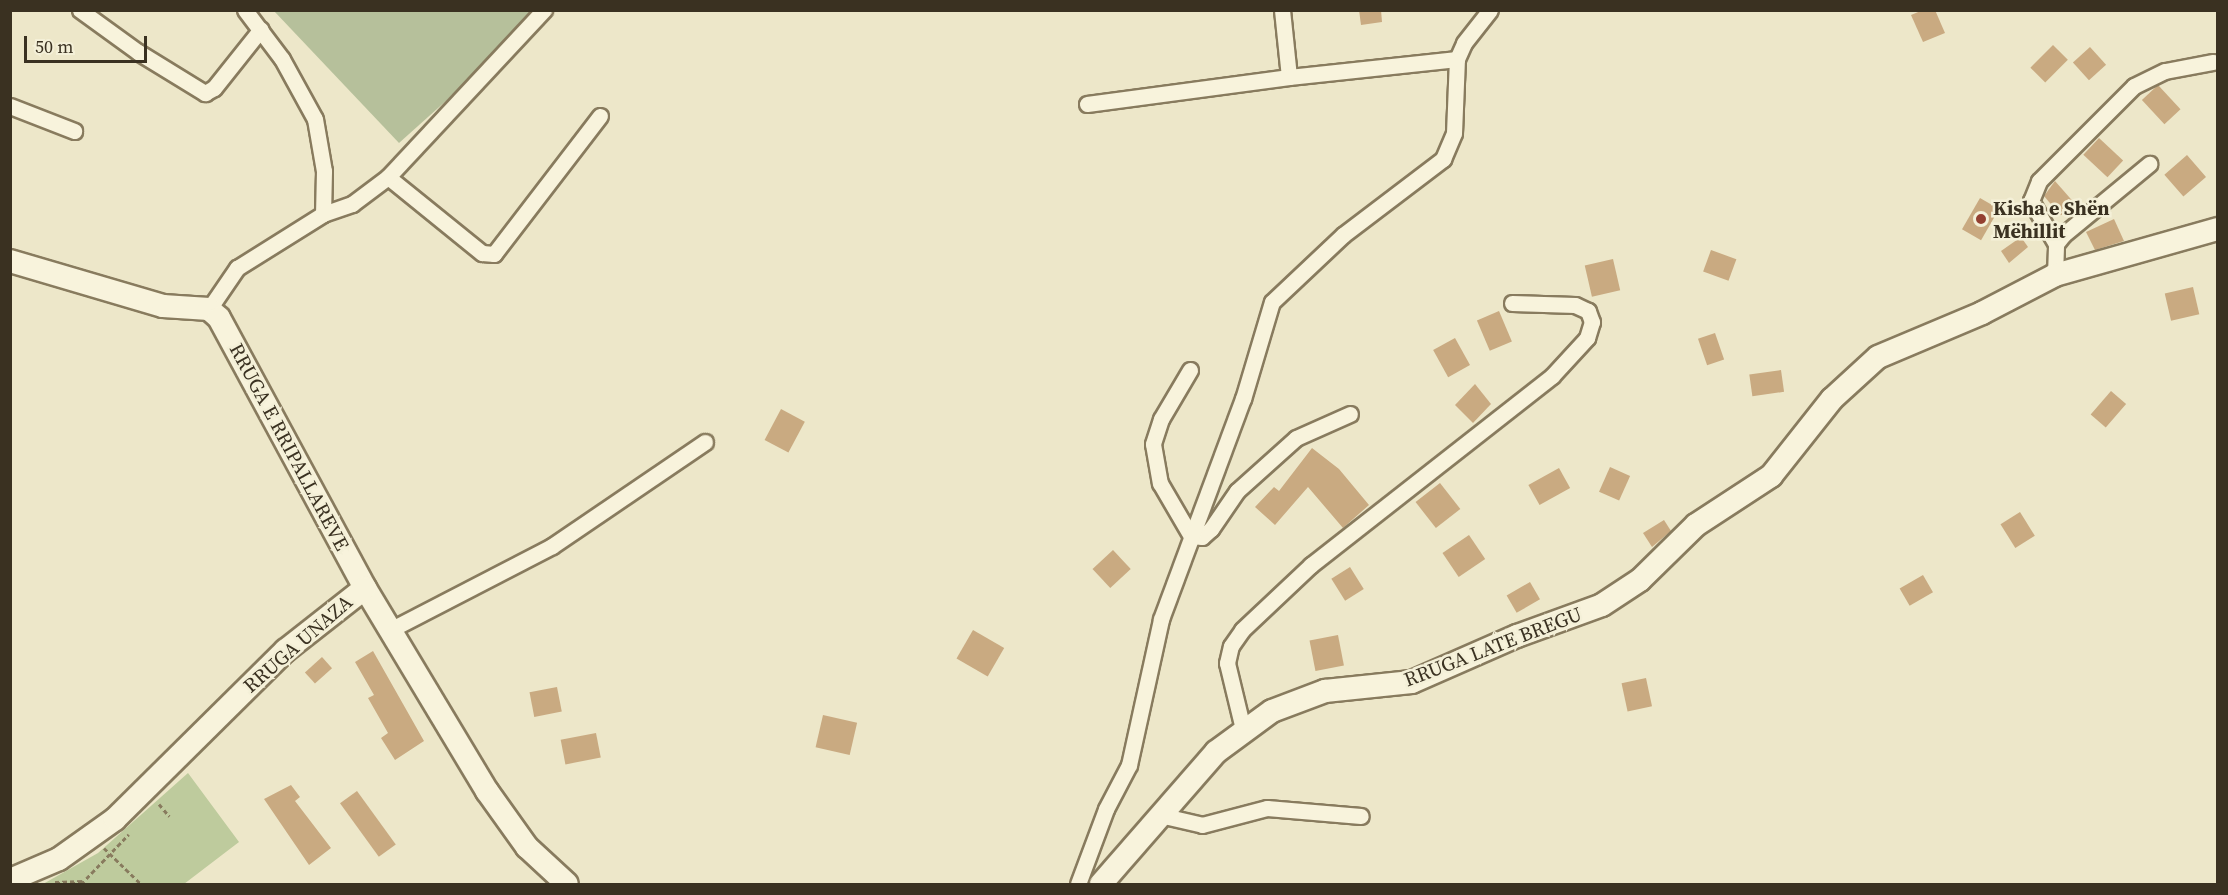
<!DOCTYPE html>
<meta charset="utf-8">
<style>
body{margin:0}
#map{position:relative;width:2228px;height:895px;overflow:hidden;background:#ede7c9;font-family:"Source Serif 4",serif}
div>[style]{position:absolute}
.green>*{inset:0;background:#becb9d}
.cemetery>*{inset:0;background:#b6c09b}
.building>*{inset:0;background:#c9aa81;transform-origin:0 0}
.path>*{height:3px;margin-top:-1.5px;transform-origin:0;background:repeating-linear-gradient(90deg,#887b5e 0 4.5px,transparent 0 7.5px)}
.roads{filter:drop-shadow(2px 0 #887b5e) drop-shadow(-2px 0 #887b5e) drop-shadow(0 2px #887b5e) drop-shadow(0 -2px #887b5e)}
.street>*{height:15px;margin:-7.5px;padding:0 7.5px;transform-origin:7.5px;border-radius:7.5px;background:#f8f3dc}
.secondary>*{height:22px;margin:-11px;padding:0 11px;transform-origin:11px;border-radius:11px;background:#f8f3dc}
.dots>*{width:16px;height:16px;translate:-50% -50%;box-sizing:border-box;border:3px solid #f4f0d8;border-radius:50%}
span{translate:-50% -50%;white-space:nowrap;text-align:center;line-height:1.15;-webkit-text-stroke:5px #f4f0d8;paint-order:stroke}
.poi-label{font-size:20px;color:#3a3121;font-weight:700}
.left{translate:0 -50%;text-align:left}
.street-label{font-size:20px;color:#3a3121}
.frame{position:absolute;inset:0;border:12px solid #3a3121;pointer-events:none}
.scale{position:absolute;left:24px;top:36px;width:123px;height:27px;box-sizing:border-box;border:3px solid #3a3121;border-top:0;padding-left:8px;font-size:18px;line-height:21px;white-space:nowrap;color:#3a3121;-webkit-text-stroke:4px #f4f0d8;paint-order:stroke}
</style>
<div id="map">
<div class="green">
<i style="clip-path:polygon(188px 773px,239px 842px,184px 884px,43px 884px,98px 853px)"></i>
</div>
<div class="cemetery">
<i style="clip-path:polygon(274px 11px,533px 11px,447px 100px,399px 143px)"></i>
</div>
<div class="building">
<i style="clip-path:polygon(1359px 10px,1381px 10px,1382px 22px,1361px 25px)"></i>
<i style="clip-path:polygon(1923px 10px,1935px 10px,1945px 33px,1923px 42px,1911px 15px)"></i>
<i style="left:2053px;top:45px;width:21px;height:32px;rotate:45deg"></i>
<i style="left:2090px;top:47px;width:24px;height:23px;rotate:48deg"></i>
<i style="left:2158px;top:85px;width:33px;height:22px;rotate:47deg"></i>
<i style="left:2099px;top:138px;width:33px;height:23px;rotate:43deg"></i>
<i style="left:2187px;top:155px;width:29px;height:30px;rotate:49deg"></i>
<i style="clip-path:polygon(2055px 181px,2077px 206px,2065px 215px,2060px 215px,2044px 196px)"></i>
<i style="left:1980px;top:198px;width:22px;height:36px;rotate:30deg"></i>
<i style="clip-path:polygon(2114px 219px,2124px 241px,2095px 250px,2086px 232px)"></i>
<i style="clip-path:polygon(2021px 237px,2028px 247px,2009px 263px,2001px 251px)"></i>
<i style="left:1711px;top:250px;width:27px;height:23px;rotate:20deg"></i>
<i style="left:1613px;top:259px;width:32px;height:29px;rotate:77deg"></i>
<i style="left:2193px;top:287px;width:28px;height:29px;rotate:77deg"></i>
<i style="left:1499px;top:311px;width:33px;height:24px;rotate:67deg"></i>
<i style="left:1715px;top:333px;width:28px;height:18px;rotate:71deg"></i>
<i style="left:1455px;top:338px;width:31px;height:25px;rotate:61deg"></i>
<i style="left:1781px;top:370px;width:22px;height:32px;rotate:82deg"></i>
<i style="clip-path:polygon(1475px 384px,1491px 404px,1473px 423px,1455px 405px)"></i>
<i style="left:2111px;top:391px;width:20px;height:31px;rotate:41deg"></i>
<i style="left:781px;top:409px;width:27px;height:35px;rotate:28deg"></i>
<i style="clip-path:polygon(1312px 448px,1339px 469px,1369px 505px,1343px 528px,1308px 487px,1275px 525px,1255px 507px,1274px 487px,1279px 491px)"></i>
<i style="left:1610px;top:467px;width:22px;height:27px;rotate:24deg"></i>
<i style="left:1559px;top:468px;width:23px;height:35px;rotate:61deg"></i>
<i style="left:1440px;top:483px;width:33px;height:31px;rotate:52deg"></i>
<i style="left:2020px;top:512px;width:28px;height:23px;rotate:58deg"></i>
<i style="clip-path:polygon(1664px 520px,1671px 531px,1652px 547px,1643px 533px)"></i>
<i style="left:1469px;top:535px;width:29px;height:32px;rotate:56deg"></i>
<i style="left:1113px;top:550px;width:26px;height:28px;rotate:47deg"></i>
<i style="left:1350px;top:567px;width:26px;height:22px;rotate:58deg"></i>
<i style="left:1923px;top:575px;width:20px;height:27px;rotate:60deg"></i>
<i style="left:1530px;top:582px;width:20px;height:27px;rotate:60deg"></i>
<i style="left:973px;top:630px;width:36px;height:33px;rotate:30deg"></i>
<i style="left:1338px;top:635px;width:31px;height:29px;rotate:79deg"></i>
<i style="clip-path:polygon(373px 651px,424px 741px,395px 760px,381px 738px,388px 733px,368px 698px,374px 695px,355px 662px)"></i>
<i style="left:322px;top:657px;width:15px;height:23px;rotate:48deg"></i>
<i style="left:1646px;top:678px;width:29px;height:25px;rotate:78deg"></i>
<i style="left:557px;top:687px;width:25px;height:28px;rotate:79deg"></i>
<i style="left:823px;top:715px;width:35px;height:33px;rotate:13deg"></i>
<i style="left:596px;top:733px;width:25px;height:36px;rotate:79deg"></i>
<i style="clip-path:polygon(291px 785px,300px 797px,295px 801px,331px 848px,309px 865px,264px 799px)"></i>
<i style="left:357px;top:791px;width:66px;height:21px;rotate:54deg"></i>
</div>
<div class="path">
<i style="left:159px;top:804px;width:16px;rotate:50deg"></i>
<i style="left:104px;top:848px;width:52px;rotate:44.2deg"></i>
<i style="left:55px;top:882px;width:29px;rotate:-2deg"></i>
<i style="left:81px;top:884px;width:69px;rotate:-46.2deg"></i>
</div>
<div class="roads">
<div class="street">
<i style="left:80px;top:10px;width:72px;rotate:35.9deg"></i>
<i style="left:138px;top:52px;width:79px;rotate:31.5deg"></i>
<i style="left:205px;top:93px;width:10px;rotate:-29deg"></i>
<i style="left:214px;top:88px;width:75px;rotate:-51.5deg"></i>
<i style="left:245px;top:10px;width:61px;rotate:52.9deg"></i>
<i style="left:282px;top:59px;width:68px;rotate:61.2deg"></i>
<i style="left:315px;top:119px;width:53px;rotate:80.2deg"></i>
<i style="left:324px;top:171px;width:43px;rotate:91.3deg"></i>
<i style="left:1282px;top:10px;width:67px;rotate:84deg"></i>
<i style="left:1087px;top:104px;width:204px;rotate:-7.6deg"></i>
<i style="left:1289px;top:77px;width:169px;rotate:-6.1deg"></i>
<i style="left:10px;top:106px;width:69px;rotate:21.3deg"></i>
<i style="left:388px;top:177px;width:121px;rotate:39deg"></i>
<i style="left:482px;top:253px;width:12px;rotate:5deg"></i>
<i style="left:494px;top:254px;width:174px;rotate:-52.5deg"></i>
<i style="left:2056px;top:244px;width:50px;rotate:-120.2deg"></i>
<i style="left:2031px;top:201px;width:22px;rotate:-68deg"></i>
<i style="left:2039px;top:181px;width:134px;rotate:-45deg"></i>
<i style="left:2134px;top:86px;width:34px;rotate:-26deg"></i>
<i style="left:2165px;top:71px;width:49px;rotate:-10.6deg"></i>
<i style="left:2055px;top:275px;width:31px;rotate:-88deg"></i>
<i style="left:2056px;top:244px;width:11px;rotate:-52deg"></i>
<i style="left:2063px;top:235px;width:112px;rotate:-39.5deg"></i>
<i style="left:209px;top:309px;width:50px;rotate:-55.7deg"></i>
<i style="left:237px;top:268px;width:102px;rotate:-32.1deg"></i>
<i style="left:323px;top:214px;width:31px;rotate:-19deg"></i>
<i style="left:352px;top:204px;width:45px;rotate:-36.9deg"></i>
<i style="left:388px;top:177px;width:229px;rotate:-47deg"></i>
<i style="left:1190px;top:370px;width:57px;rotate:120.6deg"></i>
<i style="left:1161px;top:419px;width:26px;rotate:108deg"></i>
<i style="left:1153px;top:444px;width:40px;rotate:80deg"></i>
<i style="left:1160px;top:483px;width:61px;rotate:59.7deg"></i>
<i style="left:1191px;top:536px;width:11px;rotate:5deg"></i>
<i style="left:1202px;top:537px;width:12px;rotate:-42deg"></i>
<i style="left:1211px;top:529px;width:46px;rotate:-55.6deg"></i>
<i style="left:1237px;top:491px;width:79px;rotate:-41.9deg"></i>
<i style="left:1296px;top:438px;width:59px;rotate:-24deg"></i>
<i style="left:390px;top:630px;width:182px;rotate:-27.4deg"></i>
<i style="left:552px;top:546px;width:185px;rotate:-34.2deg"></i>
<i style="left:1243px;top:729px;width:68px;rotate:-103.6deg"></i>
<i style="left:1227px;top:663px;width:17px;rotate:-77deg"></i>
<i style="left:1231px;top:646px;width:19px;rotate:-55deg"></i>
<i style="left:1242px;top:630px;width:95px;rotate:-43.3deg"></i>
<i style="left:1311px;top:565px;width:306px;rotate:-38.1deg"></i>
<i style="left:1552px;top:376px;width:52px;rotate:-47.4deg"></i>
<i style="left:1587px;top:338px;width:17px;rotate:-73deg"></i>
<i style="left:1592px;top:322px;width:12px;rotate:-110deg"></i>
<i style="left:1588px;top:311px;width:14px;rotate:-155deg"></i>
<i style="left:1575px;top:305px;width:63px;rotate:-178.2deg"></i>
<i style="left:1164px;top:816px;width:39px;rotate:13deg"></i>
<i style="left:1202px;top:825px;width:67px;rotate:-14.7deg"></i>
<i style="left:1267px;top:808px;width:94px;rotate:4.9deg"></i>
<i style="left:1078px;top:884px;width:80px;rotate:-69.5deg"></i>
<i style="left:1106px;top:809px;width:50px;rotate:-62.4deg"></i>
<i style="left:1129px;top:765px;width:149px;rotate:-77.6deg"></i>
<i style="left:1161px;top:619px;width:235px;rotate:-69.6deg"></i>
<i style="left:1243px;top:399px;width:101px;rotate:-73.4deg"></i>
<i style="left:1272px;top:302px;width:98px;rotate:-43.3deg"></i>
<i style="left:1343px;top:235px;width:126px;rotate:-37.2deg"></i>
<i style="left:1443px;top:159px;width:28px;rotate:-67deg"></i>
<i style="left:1454px;top:133px;width:74px;rotate:-87.7deg"></i>
<i style="left:1457px;top:59px;width:17px;rotate:-66deg"></i>
<i style="left:1464px;top:43px;width:42px;rotate:-51.8deg"></i>
</div>
<div class="secondary">
<i style="left:10px;top:261px;width:159px;rotate:16.4deg"></i>
<i style="left:163px;top:306px;width:46px;rotate:3.7deg"></i>
<i style="left:209px;top:309px;width:13px;rotate:42deg"></i>
<i style="left:219px;top:318px;width:307px;rotate:61.6deg"></i>
<i style="left:365px;top:588px;width:237px;rotate:59deg"></i>
<i style="left:487px;top:791px;width:69px;rotate:54.5deg"></i>
<i style="left:527px;top:847px;width:54px;rotate:42.8deg"></i>
<i style="left:10px;top:880px;width:53px;rotate:-23.2deg"></i>
<i style="left:59px;top:859px;width:69px;rotate:-35.5deg"></i>
<i style="left:115px;top:819px;width:240px;rotate:-44.7deg"></i>
<i style="left:286px;top:650px;width:100px;rotate:-38.1deg"></i>
<i style="left:1101px;top:884px;width:175px;rotate:-48.9deg"></i>
<i style="left:1216px;top:752px;width:69px;rotate:-36.2deg"></i>
<i style="left:1272px;top:711px;width:57px;rotate:-20.7deg"></i>
<i style="left:1325px;top:691px;width:87px;rotate:-5.9deg"></i>
<i style="left:1412px;top:682px;width:115px;rotate:-23.7deg"></i>
<i style="left:1517px;top:636px;width:90px;rotate:-20deg"></i>
<i style="left:1602px;top:605px;width:45px;rotate:-33.3deg"></i>
<i style="left:1640px;top:580px;width:78px;rotate:-44.5deg"></i>
<i style="left:1696px;top:525px;width:90px;rotate:-33.2deg"></i>
<i style="left:1771px;top:476px;width:98px;rotate:-51.6deg"></i>
<i style="left:1832px;top:399px;width:62px;rotate:-42.4deg"></i>
<i style="left:1878px;top:357px;width:113px;rotate:-22.9deg"></i>
<i style="left:1982px;top:313px;width:82px;rotate:-27.5deg"></i>
<i style="left:2055px;top:275px;width:169px;rotate:-15.8deg"></i>
</div>
</div>
<div class="dots">
<i style="left:1981px;top:219px;background:#944031"></i>
</div>
<div class="poi-label">
<span class="left" style="left:1993px;top:220px">Kisha e Shën<br>Mëhillit</span>
</div>
<div class="street-label">
<span style="left:289px;top:447px;rotate:62deg">RRUGA E RRIPALLAREVE</span>
<span style="left:298px;top:644px;rotate:-41deg">RRUGA UNAZA</span>
<span style="left:1493px;top:647px;rotate:-21deg">RRUGA LATE BREGU</span>
</div>
<div class="frame"></div>
<div class="scale">50 m</div>
</div>
